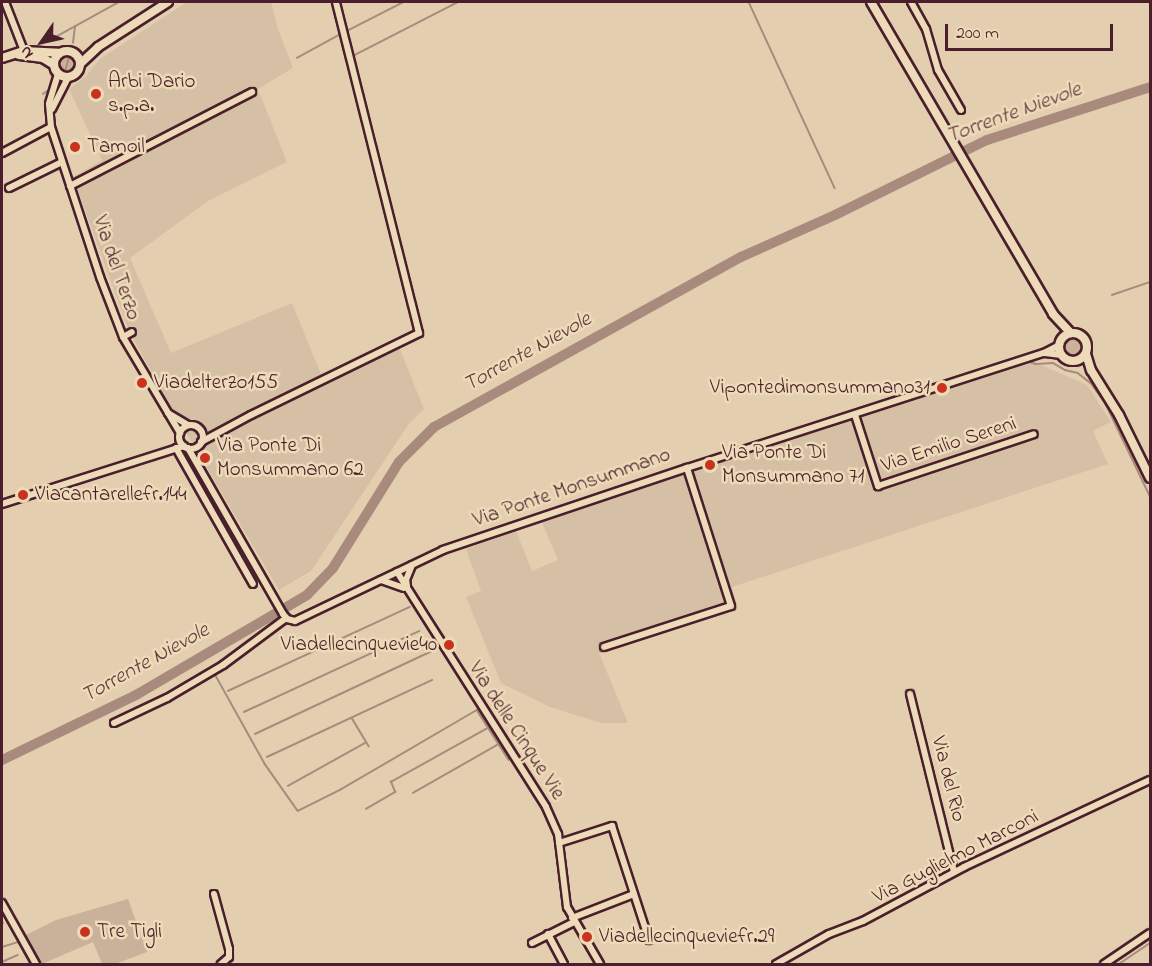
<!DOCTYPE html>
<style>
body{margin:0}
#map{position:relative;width:1152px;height:966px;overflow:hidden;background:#e3cfb0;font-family:"Indie Flower",sans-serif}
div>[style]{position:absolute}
.built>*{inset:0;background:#d6c0a5}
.green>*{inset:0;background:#cab199}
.round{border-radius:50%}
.stream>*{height:1.5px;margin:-0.75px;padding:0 0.75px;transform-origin:0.75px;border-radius:0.75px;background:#a88b7d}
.river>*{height:10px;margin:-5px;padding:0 5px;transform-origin:5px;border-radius:5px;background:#a88b7d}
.roads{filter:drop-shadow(2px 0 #4a1f2b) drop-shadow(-2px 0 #4a1f2b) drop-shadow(0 2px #4a1f2b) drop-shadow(0 -2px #4a1f2b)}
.minor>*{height:6px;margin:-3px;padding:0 3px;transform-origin:3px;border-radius:3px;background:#eddab8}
.minor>.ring{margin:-3px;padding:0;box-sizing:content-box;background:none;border:6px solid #eddab8;border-radius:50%}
.major>*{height:8px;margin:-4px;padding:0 4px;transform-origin:4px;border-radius:4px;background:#eddab8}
.major>.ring{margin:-4px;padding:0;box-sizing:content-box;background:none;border:8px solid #eddab8;border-radius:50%}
.dots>*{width:16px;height:16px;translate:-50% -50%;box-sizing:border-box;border:3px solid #eddab8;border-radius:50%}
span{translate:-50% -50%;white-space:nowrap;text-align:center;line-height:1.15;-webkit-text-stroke:5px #eddab8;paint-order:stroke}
.poi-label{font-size:21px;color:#4a1f2b}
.left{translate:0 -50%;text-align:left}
.right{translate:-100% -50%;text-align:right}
.street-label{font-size:21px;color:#4a1f2b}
.water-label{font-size:22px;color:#623a40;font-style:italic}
.frame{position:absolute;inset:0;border:3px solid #4a1f2b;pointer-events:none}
.north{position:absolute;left:12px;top:12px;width:60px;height:60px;-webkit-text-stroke:4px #eddab8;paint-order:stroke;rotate:236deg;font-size:16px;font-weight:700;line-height:24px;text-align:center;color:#4a1f2b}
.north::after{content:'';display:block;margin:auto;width:21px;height:27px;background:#4a1f2b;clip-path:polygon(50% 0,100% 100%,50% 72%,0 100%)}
.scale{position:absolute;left:945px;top:24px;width:168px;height:27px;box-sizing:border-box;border:3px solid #4a1f2b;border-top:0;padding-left:8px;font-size:18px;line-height:21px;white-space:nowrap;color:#4a1f2b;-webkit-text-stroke:4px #eddab8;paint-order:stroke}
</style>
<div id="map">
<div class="built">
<i style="clip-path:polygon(187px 2px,271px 2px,278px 29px,293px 68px,258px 89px,287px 162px,208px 201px,130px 258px,171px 353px,292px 303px,325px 384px,399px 347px,424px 409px,408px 425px,311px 571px,279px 590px,174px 412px,129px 331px,73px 177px,102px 160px,69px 89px,85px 77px,101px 58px)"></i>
<i style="clip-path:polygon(1030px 360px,1087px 385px,1111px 422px,1093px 431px,1108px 464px,732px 587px,738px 608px,599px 653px,628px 723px,601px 723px,550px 707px,501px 683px,466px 597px,481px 591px,466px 549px,516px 531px,532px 571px,558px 560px,538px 513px,561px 504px,580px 505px,878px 412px)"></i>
</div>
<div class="green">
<i class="round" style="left:58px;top:55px;width:18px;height:18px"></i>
<i class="round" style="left:1063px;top:337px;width:20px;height:20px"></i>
<i style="clip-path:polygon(128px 899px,147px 952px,115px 964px,102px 964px,93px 942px,42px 964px,24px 936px,56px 920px)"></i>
</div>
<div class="stream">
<i style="left:749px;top:2px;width:205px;rotate:65.2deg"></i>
<i style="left:347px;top:31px;width:64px;rotate:-27deg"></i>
<i style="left:54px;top:38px;width:74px;rotate:-29deg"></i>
<i style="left:73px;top:43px;width:16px;rotate:-83deg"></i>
<i style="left:353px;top:56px;width:118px;rotate:-27.2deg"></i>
<i style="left:297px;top:58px;width:48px;rotate:-28.7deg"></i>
<i style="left:65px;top:72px;width:16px;rotate:-75deg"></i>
<i style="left:43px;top:94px;width:7px;rotate:-34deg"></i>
<i style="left:1112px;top:295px;width:40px;rotate:-18.9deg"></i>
<i style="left:1030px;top:362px;width:6px;rotate:18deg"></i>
<i style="left:1036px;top:364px;width:17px;rotate:-3deg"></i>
<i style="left:1053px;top:363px;width:14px;rotate:30deg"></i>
<i style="left:1065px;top:370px;width:13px;rotate:13deg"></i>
<i style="left:1078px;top:373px;width:16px;rotate:38deg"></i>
<i style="left:1091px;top:383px;width:26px;rotate:54deg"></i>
<i style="left:1106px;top:404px;width:102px;rotate:64.4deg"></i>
<i style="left:215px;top:674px;width:103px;rotate:60.9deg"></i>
<i style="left:265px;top:764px;width:57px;rotate:54.9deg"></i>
<i style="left:298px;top:811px;width:47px;rotate:-26.6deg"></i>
<i style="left:340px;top:790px;width:159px;rotate:-30.3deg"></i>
<i style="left:477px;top:710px;width:59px;rotate:57.4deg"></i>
<i style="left:228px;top:691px;width:200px;rotate:-24.8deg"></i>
<i style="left:244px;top:712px;width:193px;rotate:-24.8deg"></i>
<i style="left:352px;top:718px;width:33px;rotate:59deg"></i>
<i style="left:255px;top:734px;width:198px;rotate:-25.1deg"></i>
<i style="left:267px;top:757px;width:182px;rotate:-25deg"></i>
<i style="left:288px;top:786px;width:88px;rotate:-29.2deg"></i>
<i style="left:413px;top:793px;width:97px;rotate:-29.7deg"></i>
<i style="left:366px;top:809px;width:34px;rotate:-30deg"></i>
<i style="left:395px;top:792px;width:11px;rotate:-112deg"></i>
<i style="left:391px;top:782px;width:109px;rotate:-29.2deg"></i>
<i style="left:2px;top:910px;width:56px;rotate:60.3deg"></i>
<i style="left:2px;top:923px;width:1px"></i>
<i style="left:2px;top:947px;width:17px;rotate:-17deg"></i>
<i style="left:2px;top:962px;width:17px;rotate:-24deg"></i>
<i style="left:1119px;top:964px;width:37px;rotate:-34deg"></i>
</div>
<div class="river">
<i style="left:2px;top:760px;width:149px;rotate:-25.9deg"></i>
<i style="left:136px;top:695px;width:198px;rotate:-30.3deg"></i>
<i style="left:307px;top:595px;width:37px;rotate:-46deg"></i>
<i style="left:333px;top:568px;width:125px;rotate:-58.1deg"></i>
<i style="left:399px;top:462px;width:49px;rotate:-45deg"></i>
<i style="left:434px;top:427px;width:351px;rotate:-29deg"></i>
<i style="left:741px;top:257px;width:103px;rotate:-24.1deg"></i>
<i style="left:835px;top:215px;width:169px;rotate:-26.3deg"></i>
<i style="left:987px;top:140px;width:171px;rotate:-18deg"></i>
</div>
<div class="roads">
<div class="minor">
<i style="left:5px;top:2px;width:53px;rotate:68.8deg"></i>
<i style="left:911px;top:2px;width:31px;rotate:61deg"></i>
<i style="left:926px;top:29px;width:43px;rotate:73.7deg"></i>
<i style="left:938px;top:70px;width:46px;rotate:60.1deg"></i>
<i style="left:58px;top:74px;width:31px;rotate:107deg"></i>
<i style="left:49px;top:104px;width:23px;rotate:85deg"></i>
<i style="left:51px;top:127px;width:158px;rotate:71.9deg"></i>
<i style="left:100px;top:277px;width:64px;rotate:69deg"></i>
<i style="left:123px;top:337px;width:112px;rotate:59.3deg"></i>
<i style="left:52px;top:109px;width:35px;rotate:-63deg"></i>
<i style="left:2px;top:153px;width:55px;rotate:-28deg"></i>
<i style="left:70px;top:186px;width:205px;rotate:-27.3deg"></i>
<i style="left:9px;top:188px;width:59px;rotate:-26.1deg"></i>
<i style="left:123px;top:337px;width:10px;rotate:-29deg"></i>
<i style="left:1045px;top:353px;width:16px;rotate:7deg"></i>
<i style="left:168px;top:413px;width:23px;rotate:31deg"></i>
<i style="left:855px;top:415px;width:75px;rotate:72.1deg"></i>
<i style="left:878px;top:486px;width:164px;rotate:-18.4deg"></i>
<i class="ring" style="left:179px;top:425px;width:18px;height:18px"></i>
<i style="left:201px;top:442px;width:57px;rotate:-28.4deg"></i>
<i style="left:251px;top:415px;width:187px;rotate:-26deg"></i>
<i style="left:419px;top:333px;width:341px;rotate:-104.1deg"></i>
<i style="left:176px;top:448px;width:156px;rotate:60.5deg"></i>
<i style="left:188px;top:448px;width:191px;rotate:60.2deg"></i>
<i style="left:283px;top:614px;width:6px;rotate:51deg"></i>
<i style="left:287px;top:619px;width:8px;rotate:14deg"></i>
<i style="left:295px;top:621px;width:164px;rotate:-25.6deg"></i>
<i style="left:443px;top:550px;width:257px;rotate:-18.6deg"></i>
<i style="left:687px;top:468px;width:375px;rotate:-17.9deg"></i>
<i style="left:1044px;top:353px;width:16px;rotate:-27deg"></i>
<i style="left:2px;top:504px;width:191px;rotate:-17.7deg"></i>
<i style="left:397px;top:572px;width:278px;rotate:57.6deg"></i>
<i style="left:546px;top:807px;width:30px;rotate:66deg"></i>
<i style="left:558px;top:834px;width:74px;rotate:83deg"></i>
<i style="left:567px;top:907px;width:66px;rotate:59.9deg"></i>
<i style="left:381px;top:580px;width:24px;rotate:19deg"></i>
<i style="left:407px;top:586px;width:6px;rotate:-99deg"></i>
<i style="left:406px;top:580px;width:16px;rotate:-68deg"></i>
<i style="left:604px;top:647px;width:133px;rotate:-17.9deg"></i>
<i style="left:731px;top:606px;width:145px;rotate:-107.7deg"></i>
<i style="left:910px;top:694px;width:183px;rotate:76.1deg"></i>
<i style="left:114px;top:723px;width:59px;rotate:-25.3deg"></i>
<i style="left:167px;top:698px;width:65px;rotate:-30.5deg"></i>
<i style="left:223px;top:665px;width:79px;rotate:-36.7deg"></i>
<i style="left:559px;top:843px;width:56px;rotate:-17.8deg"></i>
<i style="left:612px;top:826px;width:120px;rotate:72deg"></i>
<i style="left:214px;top:894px;width:57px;rotate:74.7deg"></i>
<i style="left:229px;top:949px;width:8px;rotate:90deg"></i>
<i style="left:229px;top:957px;width:11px;rotate:139deg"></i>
<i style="left:2px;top:903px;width:70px;rotate:60.9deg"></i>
<i style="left:572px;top:918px;width:66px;rotate:-21.2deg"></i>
<i style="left:548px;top:934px;width:34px;rotate:62deg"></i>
<i style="left:532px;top:943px;width:47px;rotate:-26.6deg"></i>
<i style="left:776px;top:964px;width:61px;rotate:-29.5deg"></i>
<i style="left:829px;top:934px;width:36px;rotate:-21deg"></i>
<i style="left:863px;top:921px;width:115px;rotate:-28.1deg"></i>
<i style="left:964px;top:867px;width:205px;rotate:-25.1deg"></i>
<i style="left:1104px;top:964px;width:55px;rotate:-34deg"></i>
</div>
<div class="major">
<i style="left:871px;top:2px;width:361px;rotate:59.7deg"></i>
<i style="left:1053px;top:314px;width:26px;rotate:47deg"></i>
<i class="ring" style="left:54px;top:51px;width:18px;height:18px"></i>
<i style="left:19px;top:55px;width:24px;rotate:7deg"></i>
<i style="left:43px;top:58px;width:13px;rotate:32deg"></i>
<i style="left:2px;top:58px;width:23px;rotate:-18deg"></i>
<i style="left:24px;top:51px;width:35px;rotate:3deg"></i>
<i style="left:81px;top:63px;width:23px;rotate:-43deg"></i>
<i style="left:98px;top:47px;width:83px;rotate:-32.7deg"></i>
<i class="ring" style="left:1059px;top:333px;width:20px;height:20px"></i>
<i style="left:1086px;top:354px;width:17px;rotate:73deg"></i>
<i style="left:1091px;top:370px;width:53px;rotate:58.1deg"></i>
<i style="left:1119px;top:415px;width:70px;rotate:63.8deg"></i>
</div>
</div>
<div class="dots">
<i style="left:96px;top:94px;background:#c8321e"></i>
<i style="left:75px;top:147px;background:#c8321e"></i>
<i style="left:142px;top:383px;background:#c8321e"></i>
<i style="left:942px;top:388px;background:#c8321e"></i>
<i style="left:205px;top:458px;background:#c8321e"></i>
<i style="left:710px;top:465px;background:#c8321e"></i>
<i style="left:23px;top:495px;background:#c8321e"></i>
<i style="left:449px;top:645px;background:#c8321e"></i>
<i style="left:85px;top:932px;background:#c8321e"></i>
<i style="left:587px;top:937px;background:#c8321e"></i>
</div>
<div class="poi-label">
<span class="left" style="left:108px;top:94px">Arbi Dario<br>s.p.a.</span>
<span class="left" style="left:87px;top:147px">Tamoil</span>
<span class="left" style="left:154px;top:383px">Viadelterzo155</span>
<span class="right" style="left:930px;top:388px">Vipontedimonsummano31</span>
<span class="left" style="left:217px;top:458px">Via Ponte Di<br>Monsummano 62</span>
<span class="left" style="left:722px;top:465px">Via Ponte Di<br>Monsummano 71</span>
<span class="left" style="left:35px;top:495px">Viacantarellefr.144</span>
<span class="right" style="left:437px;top:645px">Viadellecinquevie40</span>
<span class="left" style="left:97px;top:932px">Tre Tigli</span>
<span class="left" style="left:599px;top:937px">Viadellecinqueviefr.29</span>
</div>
<div class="street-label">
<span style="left:116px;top:268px;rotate:71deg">Via del Terzo</span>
<span style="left:949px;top:445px;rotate:-18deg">Via Emilio Sereni</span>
<span style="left:572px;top:488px;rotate:-19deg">Via Ponte Monsummano</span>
<span style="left:516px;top:731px;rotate:57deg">Via delle Cinque Vie</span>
<span style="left:948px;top:779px;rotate:76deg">Via del Rio</span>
<span style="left:956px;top:857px;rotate:-27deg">Via Guglielmo Marconi</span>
</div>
<div class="water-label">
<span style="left:1014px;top:114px;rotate:-20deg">Torrente Nievole</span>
<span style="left:528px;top:353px;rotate:-29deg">Torrente Nievole</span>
<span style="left:146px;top:664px;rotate:-29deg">Torrente Nievole</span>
</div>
<div class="frame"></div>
<div class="north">N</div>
<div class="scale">200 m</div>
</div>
